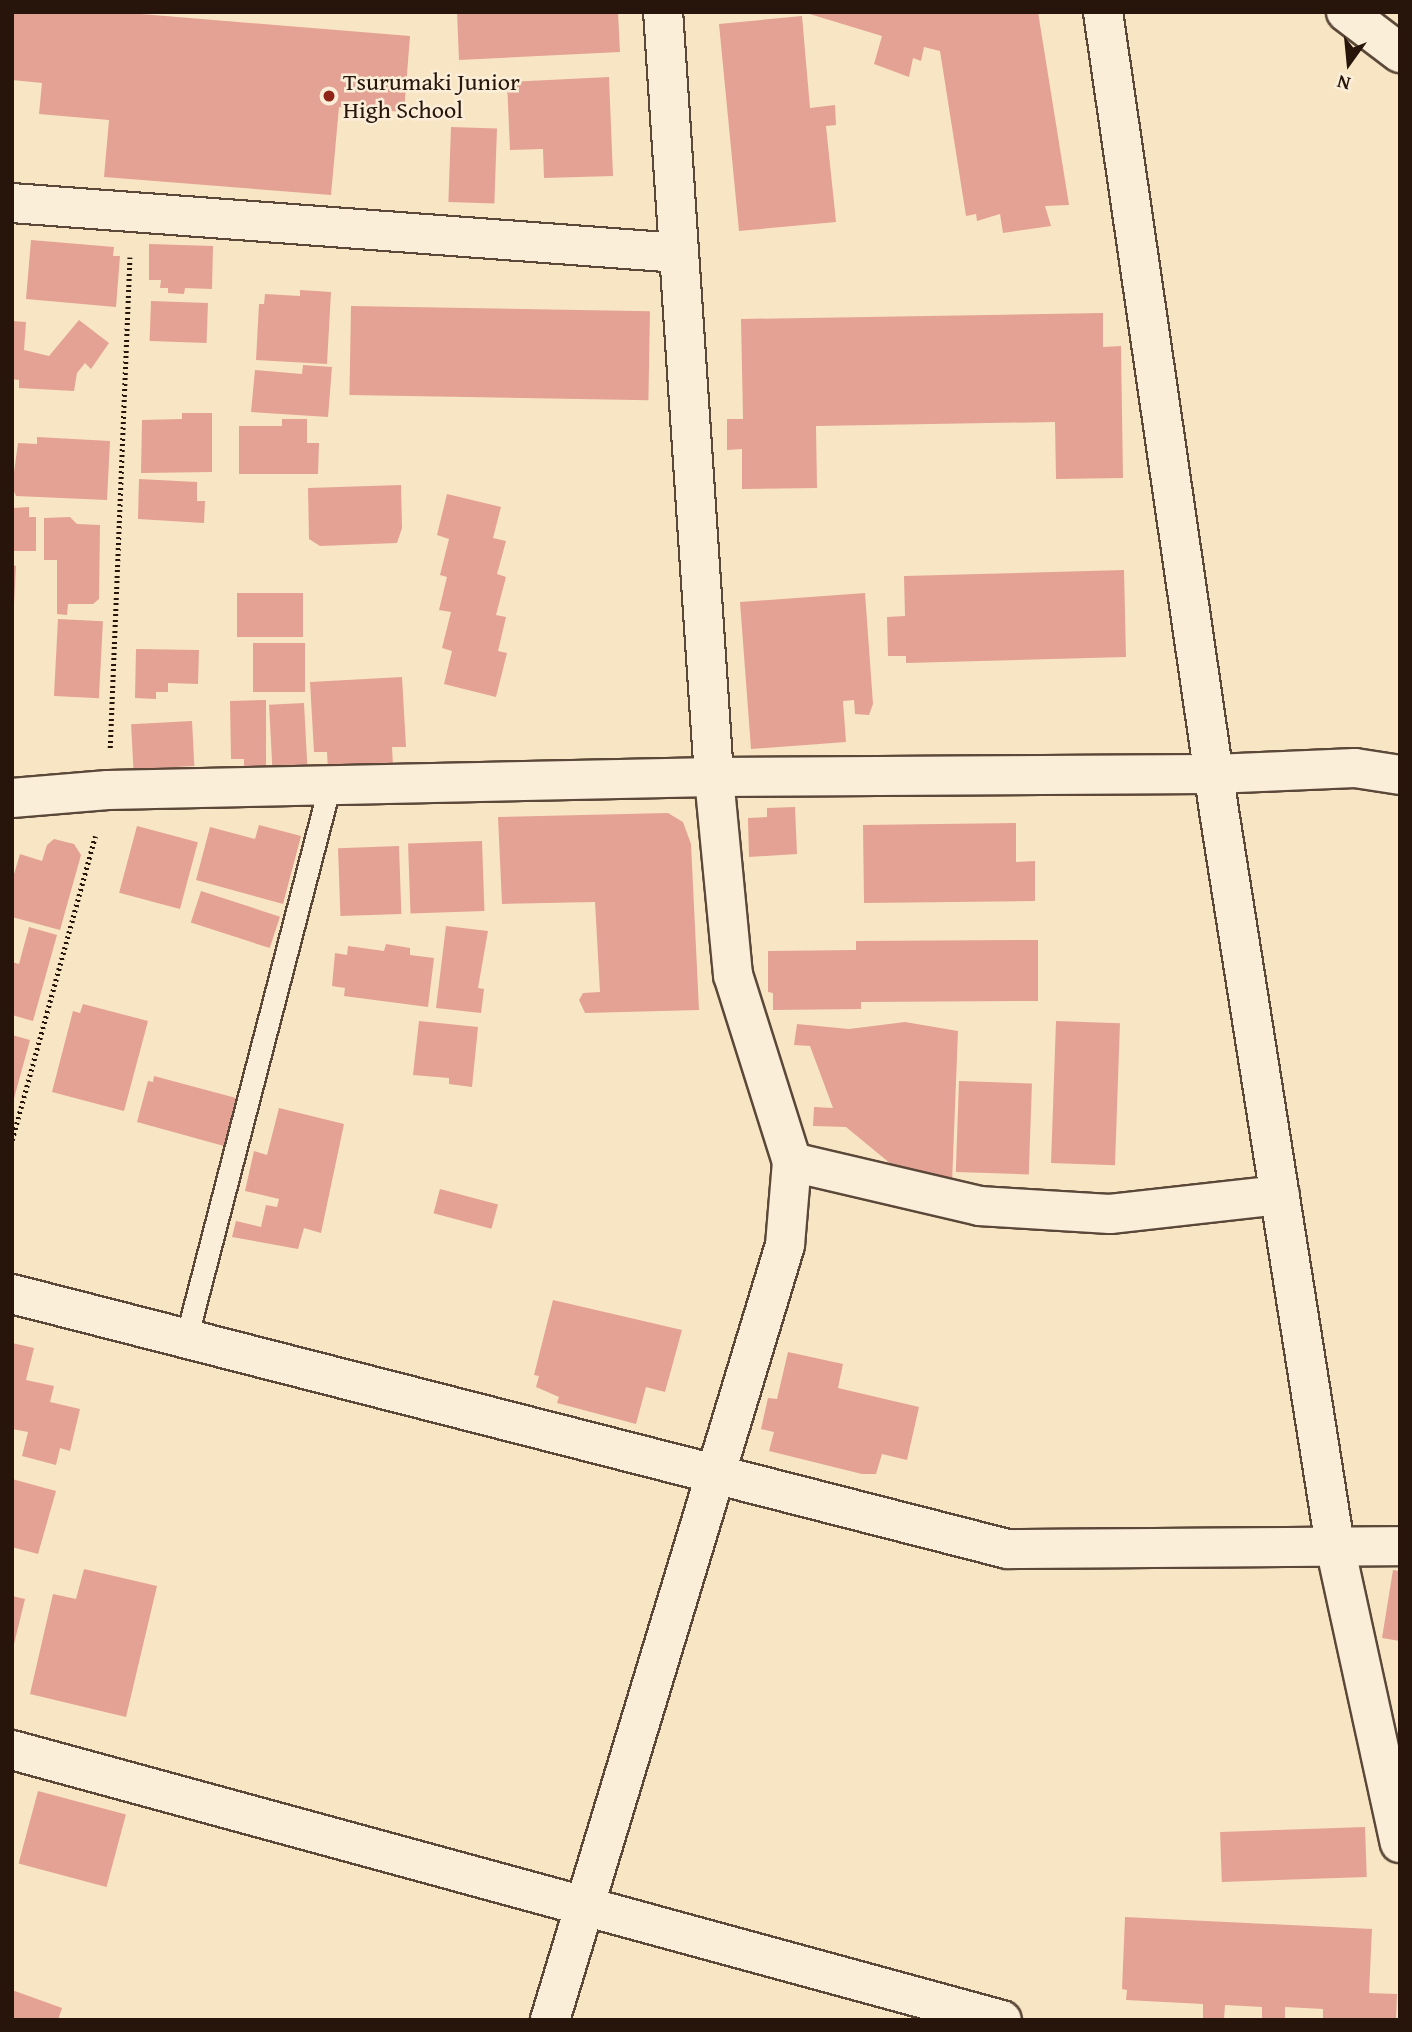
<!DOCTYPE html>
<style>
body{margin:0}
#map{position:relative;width:1412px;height:2032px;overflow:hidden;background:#f8e5c4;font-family:"Gentium Book Plus",serif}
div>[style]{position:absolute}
.building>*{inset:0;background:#e4a294;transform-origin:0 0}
.path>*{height:4.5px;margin-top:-2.25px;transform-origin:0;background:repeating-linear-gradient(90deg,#27140b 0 2px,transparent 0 5.5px)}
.roads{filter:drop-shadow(2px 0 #5b4839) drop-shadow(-2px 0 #5b4839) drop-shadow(0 2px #5b4839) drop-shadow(0 -2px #5b4839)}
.lane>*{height:21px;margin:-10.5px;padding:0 10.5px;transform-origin:10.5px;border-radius:10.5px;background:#faeed9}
.street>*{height:38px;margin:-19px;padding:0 19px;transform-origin:19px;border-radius:19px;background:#faeed9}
.secondary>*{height:38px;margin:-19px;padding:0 19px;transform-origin:19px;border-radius:19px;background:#faeed9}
.dots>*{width:19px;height:19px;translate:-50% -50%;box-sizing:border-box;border:4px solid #faeed9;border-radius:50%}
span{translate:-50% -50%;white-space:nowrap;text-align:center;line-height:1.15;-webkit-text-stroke:5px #faeed9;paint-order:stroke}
.poi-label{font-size:24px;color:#27140b}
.left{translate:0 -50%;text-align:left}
.frame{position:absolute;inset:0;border:14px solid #27140b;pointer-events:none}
.north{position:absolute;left:1314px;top:28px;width:70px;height:70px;-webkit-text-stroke:5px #faeed9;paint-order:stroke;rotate:195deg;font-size:19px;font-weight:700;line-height:28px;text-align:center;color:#27140b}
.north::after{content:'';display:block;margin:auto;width:24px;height:32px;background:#27140b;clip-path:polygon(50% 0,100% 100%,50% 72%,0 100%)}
</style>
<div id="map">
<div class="building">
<i style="clip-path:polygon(12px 12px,117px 12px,410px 36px,404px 112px,339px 107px,331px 195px,104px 177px,109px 120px,39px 114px,42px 83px,12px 80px)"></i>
<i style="clip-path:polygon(457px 12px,618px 12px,620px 52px,459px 60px)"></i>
<i style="clip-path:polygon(803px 12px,1038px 12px,1069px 205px,1045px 206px,1051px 226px,1003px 233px,1000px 214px,977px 221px,976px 214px,966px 216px,940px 51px,924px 47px,921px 61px,913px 58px,909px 77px,874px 64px,882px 36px)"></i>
<i style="clip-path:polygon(802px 16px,810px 108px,835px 105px,836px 125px,826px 126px,836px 222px,739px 231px,719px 24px)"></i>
<i style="clip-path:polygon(609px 77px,613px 176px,544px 178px,543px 149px,510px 150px,507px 82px)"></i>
<i style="left:451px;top:127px;width:46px;height:75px;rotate:2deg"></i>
<i style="clip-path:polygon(31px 240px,114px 247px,113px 256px,120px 256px,116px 307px,26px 299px)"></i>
<i style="clip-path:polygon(149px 244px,213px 246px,212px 289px,185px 288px,184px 294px,168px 293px,168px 288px,160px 288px,161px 280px,149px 280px)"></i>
<i style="clip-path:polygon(300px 290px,331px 292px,327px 364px,256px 360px,259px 304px,264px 304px,265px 294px,300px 296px)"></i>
<i style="left:151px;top:301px;width:57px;height:40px;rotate:2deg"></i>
<i style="left:351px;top:306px;width:299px;height:89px;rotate:1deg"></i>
<i style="clip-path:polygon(1103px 313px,1103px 347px,1121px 346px,1123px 478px,1056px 479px,1055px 422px,816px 426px,817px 488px,742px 489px,742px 449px,727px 450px,727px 419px,743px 419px,741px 319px)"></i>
<i style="clip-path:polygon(79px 320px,109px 343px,91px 369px,85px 363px,77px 373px,74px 391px,19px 388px,19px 380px,12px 379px,12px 321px,26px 322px,24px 350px,49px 356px)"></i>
<i style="clip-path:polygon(303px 365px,332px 367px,328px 417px,251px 412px,255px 370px,302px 374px)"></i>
<i style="clip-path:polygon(182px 413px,212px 413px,212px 472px,141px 473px,142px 420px,182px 419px)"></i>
<i style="clip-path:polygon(282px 419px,307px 419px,307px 443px,319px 443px,318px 474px,239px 474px,239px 426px,282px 426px)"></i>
<i style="clip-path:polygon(37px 437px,110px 441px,107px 500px,16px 496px,12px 487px,18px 443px,37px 444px)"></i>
<i style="clip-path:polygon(139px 479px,197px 482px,197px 501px,205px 501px,204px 523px,138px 519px)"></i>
<i style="clip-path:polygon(401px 485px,402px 528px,397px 543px,320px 546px,309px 539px,308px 488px)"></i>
<i style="clip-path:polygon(447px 494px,501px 507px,493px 538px,506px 541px,497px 574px,506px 577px,496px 615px,506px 617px,498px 651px,507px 653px,496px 697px,444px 684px,452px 651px,442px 648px,451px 612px,439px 610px,447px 577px,440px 575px,449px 539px,437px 535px)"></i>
<i style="clip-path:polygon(29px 507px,29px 517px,36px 517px,36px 551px,12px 551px,12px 508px)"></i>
<i style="clip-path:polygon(70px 517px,77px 524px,100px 525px,99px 599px,93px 604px,68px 604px,67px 615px,57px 614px,57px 560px,44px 560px,44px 518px)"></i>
<i style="clip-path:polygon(12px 565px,16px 566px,14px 605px,12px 605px)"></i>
<i style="clip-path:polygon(1124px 570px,1126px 657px,906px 663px,906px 656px,888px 656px,887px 617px,905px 616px,904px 576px)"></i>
<i style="left:303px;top:593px;width:44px;height:66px;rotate:90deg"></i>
<i style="clip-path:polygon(865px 593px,873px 704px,869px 715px,855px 714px,854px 700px,843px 701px,846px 742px,751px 749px,740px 602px)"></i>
<i style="left:58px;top:619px;width:45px;height:77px;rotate:3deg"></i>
<i style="left:305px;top:643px;width:49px;height:52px;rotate:90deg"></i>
<i style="clip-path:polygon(136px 649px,199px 650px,198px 684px,168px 683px,168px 692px,156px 692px,156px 699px,135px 698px)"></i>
<i style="clip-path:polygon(402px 677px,406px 747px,392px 747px,393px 766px,328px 771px,327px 752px,314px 752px,310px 682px)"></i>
<i style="clip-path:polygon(266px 700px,266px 770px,244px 771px,244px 759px,231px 759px,230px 701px)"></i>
<i style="left:304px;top:703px;width:64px;height:35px;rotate:87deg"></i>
<i style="left:192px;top:721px;width:45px;height:61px;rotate:87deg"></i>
<i style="clip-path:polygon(795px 807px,797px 854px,749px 857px,748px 818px,767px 817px,767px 808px)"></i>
<i style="clip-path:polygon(668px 813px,683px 822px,691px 844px,699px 1010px,585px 1013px,579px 1000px,583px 993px,600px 992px,595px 902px,502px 904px,498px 817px)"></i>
<i style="clip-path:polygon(1016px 823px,1016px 862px,1035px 861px,1035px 901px,864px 903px,863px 825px)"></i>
<i style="clip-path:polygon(259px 825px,301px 836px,283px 904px,196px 880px,210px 827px,255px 839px)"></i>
<i style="left:137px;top:826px;width:63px;height:69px;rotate:15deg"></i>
<i style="clip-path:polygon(54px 839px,74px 844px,81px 855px,60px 930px,12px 917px,12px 881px,20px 854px,42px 861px,47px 845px)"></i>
<i style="left:482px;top:841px;width:70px;height:74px;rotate:88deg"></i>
<i style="left:399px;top:846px;width:68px;height:61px;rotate:88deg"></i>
<i style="left:201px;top:891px;width:83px;height:33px;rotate:18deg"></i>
<i style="clip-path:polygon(446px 926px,488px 931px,478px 988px,484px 989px,481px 1013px,436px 1008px)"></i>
<i style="clip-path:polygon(29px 927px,57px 935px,33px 1021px,12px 1015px,12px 962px,19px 964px)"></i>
<i style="clip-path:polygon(1038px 940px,1038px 1001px,861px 1002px,861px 1009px,773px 1010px,773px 993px,768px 992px,768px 951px,856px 950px,856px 941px)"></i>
<i style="clip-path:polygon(386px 944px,410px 948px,410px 955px,434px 958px,428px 1007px,344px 996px,345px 988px,332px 986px,335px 953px,347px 955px,348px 946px,384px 951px)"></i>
<i style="clip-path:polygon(83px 1004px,148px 1021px,124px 1111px,52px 1092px,73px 1011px,80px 1013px)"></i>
<i style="clip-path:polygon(419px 1021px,478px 1027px,472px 1087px,449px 1084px,449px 1078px,413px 1075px)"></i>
<i style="left:1056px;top:1021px;width:64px;height:142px;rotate:2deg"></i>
<i style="clip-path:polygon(905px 1022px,958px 1031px,952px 1183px,897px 1169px,846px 1127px,813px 1126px,814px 1107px,833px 1108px,810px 1046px,794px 1045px,797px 1024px,849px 1029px)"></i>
<i style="clip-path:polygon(12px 1035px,30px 1040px,13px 1102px,12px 1102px)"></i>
<i style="clip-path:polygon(154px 1076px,236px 1098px,224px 1146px,137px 1122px,148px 1081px,153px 1082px)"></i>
<i style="left:959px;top:1081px;width:73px;height:91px;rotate:2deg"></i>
<i style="clip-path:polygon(279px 1108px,344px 1124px,321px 1233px,304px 1228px,298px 1249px,232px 1237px,236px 1221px,261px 1227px,266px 1205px,277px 1207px,279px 1199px,245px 1191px,254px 1151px,267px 1155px)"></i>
<i style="left:440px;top:1189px;width:60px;height:25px;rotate:15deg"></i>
<i style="clip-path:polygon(553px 1300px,682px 1330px,665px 1392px,646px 1387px,636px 1424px,557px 1403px,559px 1397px,536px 1387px,539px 1376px,534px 1375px)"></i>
<i style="clip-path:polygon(12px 1343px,34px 1348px,26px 1380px,54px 1386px,50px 1402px,80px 1409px,70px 1451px,60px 1448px,56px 1465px,22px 1456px,28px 1432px,12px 1429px)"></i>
<i style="clip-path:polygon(788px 1352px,843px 1364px,838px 1388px,919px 1407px,907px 1460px,882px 1454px,876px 1474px,862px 1474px,769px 1451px,774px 1432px,761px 1429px,768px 1398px,777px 1399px)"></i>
<i style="clip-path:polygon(12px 1479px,56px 1491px,38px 1554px,12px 1547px)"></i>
<i style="clip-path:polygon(84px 1569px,157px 1586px,126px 1717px,30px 1694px,53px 1594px,76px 1599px)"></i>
<i style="clip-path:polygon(1393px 1570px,1400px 1571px,1400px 1641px,1382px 1638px)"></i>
<i style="clip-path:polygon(12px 1596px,25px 1599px,13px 1648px,12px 1647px)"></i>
<i style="left:38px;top:1791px;width:91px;height:75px;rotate:15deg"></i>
<i style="left:1365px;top:1827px;width:50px;height:145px;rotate:88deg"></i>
<i style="clip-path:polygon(1125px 1917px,1372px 1929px,1369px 1993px,1397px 1994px,1396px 2020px,1323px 2020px,1323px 2009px,1285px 2007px,1285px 2020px,1262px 2020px,1262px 2007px,1225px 2005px,1224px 2020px,1203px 2020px,1203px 2004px,1126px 2000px,1127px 1990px,1122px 1989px)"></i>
<i style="clip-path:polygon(12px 1990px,62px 2008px,58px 2020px,12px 2020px)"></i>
</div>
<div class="path">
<i style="left:110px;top:748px;width:491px;rotate:-87.7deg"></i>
<i style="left:12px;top:1140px;width:315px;rotate:-74.7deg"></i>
</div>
<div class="roads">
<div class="lane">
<i style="left:186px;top:1339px;width:569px;rotate:-75.45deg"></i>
</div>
<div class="street">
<i style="left:1346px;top:12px;width:68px;rotate:37.2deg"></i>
<i style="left:12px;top:203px;width:669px;rotate:4.29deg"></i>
<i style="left:12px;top:798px;width:96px;rotate:-4.8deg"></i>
<i style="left:108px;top:790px;width:606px;rotate:-1.23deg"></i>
<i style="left:714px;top:777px;width:500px;rotate:-0.34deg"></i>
<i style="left:1214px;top:774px;width:141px;rotate:-2.4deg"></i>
<i style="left:1355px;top:768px;width:46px;rotate:8.8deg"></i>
<i style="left:792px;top:1162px;width:192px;rotate:13.2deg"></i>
<i style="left:979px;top:1206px;width:131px;rotate:3.5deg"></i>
<i style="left:1110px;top:1214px;width:171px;rotate:-6.4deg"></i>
<i style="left:12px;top:1294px;width:1027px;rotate:14.37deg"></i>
<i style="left:1007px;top:1549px;width:393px;rotate:-0.4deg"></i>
<i style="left:12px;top:1750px;width:1026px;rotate:15.26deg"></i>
<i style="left:550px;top:2020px;width:810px;rotate:-73.13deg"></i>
<i style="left:785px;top:1245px;width:83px;rotate:-85.2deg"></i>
<i style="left:792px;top:1162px;width:196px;rotate:-107.5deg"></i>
<i style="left:733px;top:975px;width:199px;rotate:-95.5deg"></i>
<i style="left:714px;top:777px;width:767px;rotate:-93.81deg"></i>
</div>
<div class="secondary">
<i style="left:1103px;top:12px;width:807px;rotate:81.74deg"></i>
<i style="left:1219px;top:811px;width:744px;rotate:81.03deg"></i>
<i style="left:1335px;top:1546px;width:304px;rotate:77.7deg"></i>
</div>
</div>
<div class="dots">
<i style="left:329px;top:96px;background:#8f2418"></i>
</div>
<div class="poi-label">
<span class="left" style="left:343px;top:96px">Tsurumaki Junior<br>High School</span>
</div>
<div class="frame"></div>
<div class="north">N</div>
</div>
